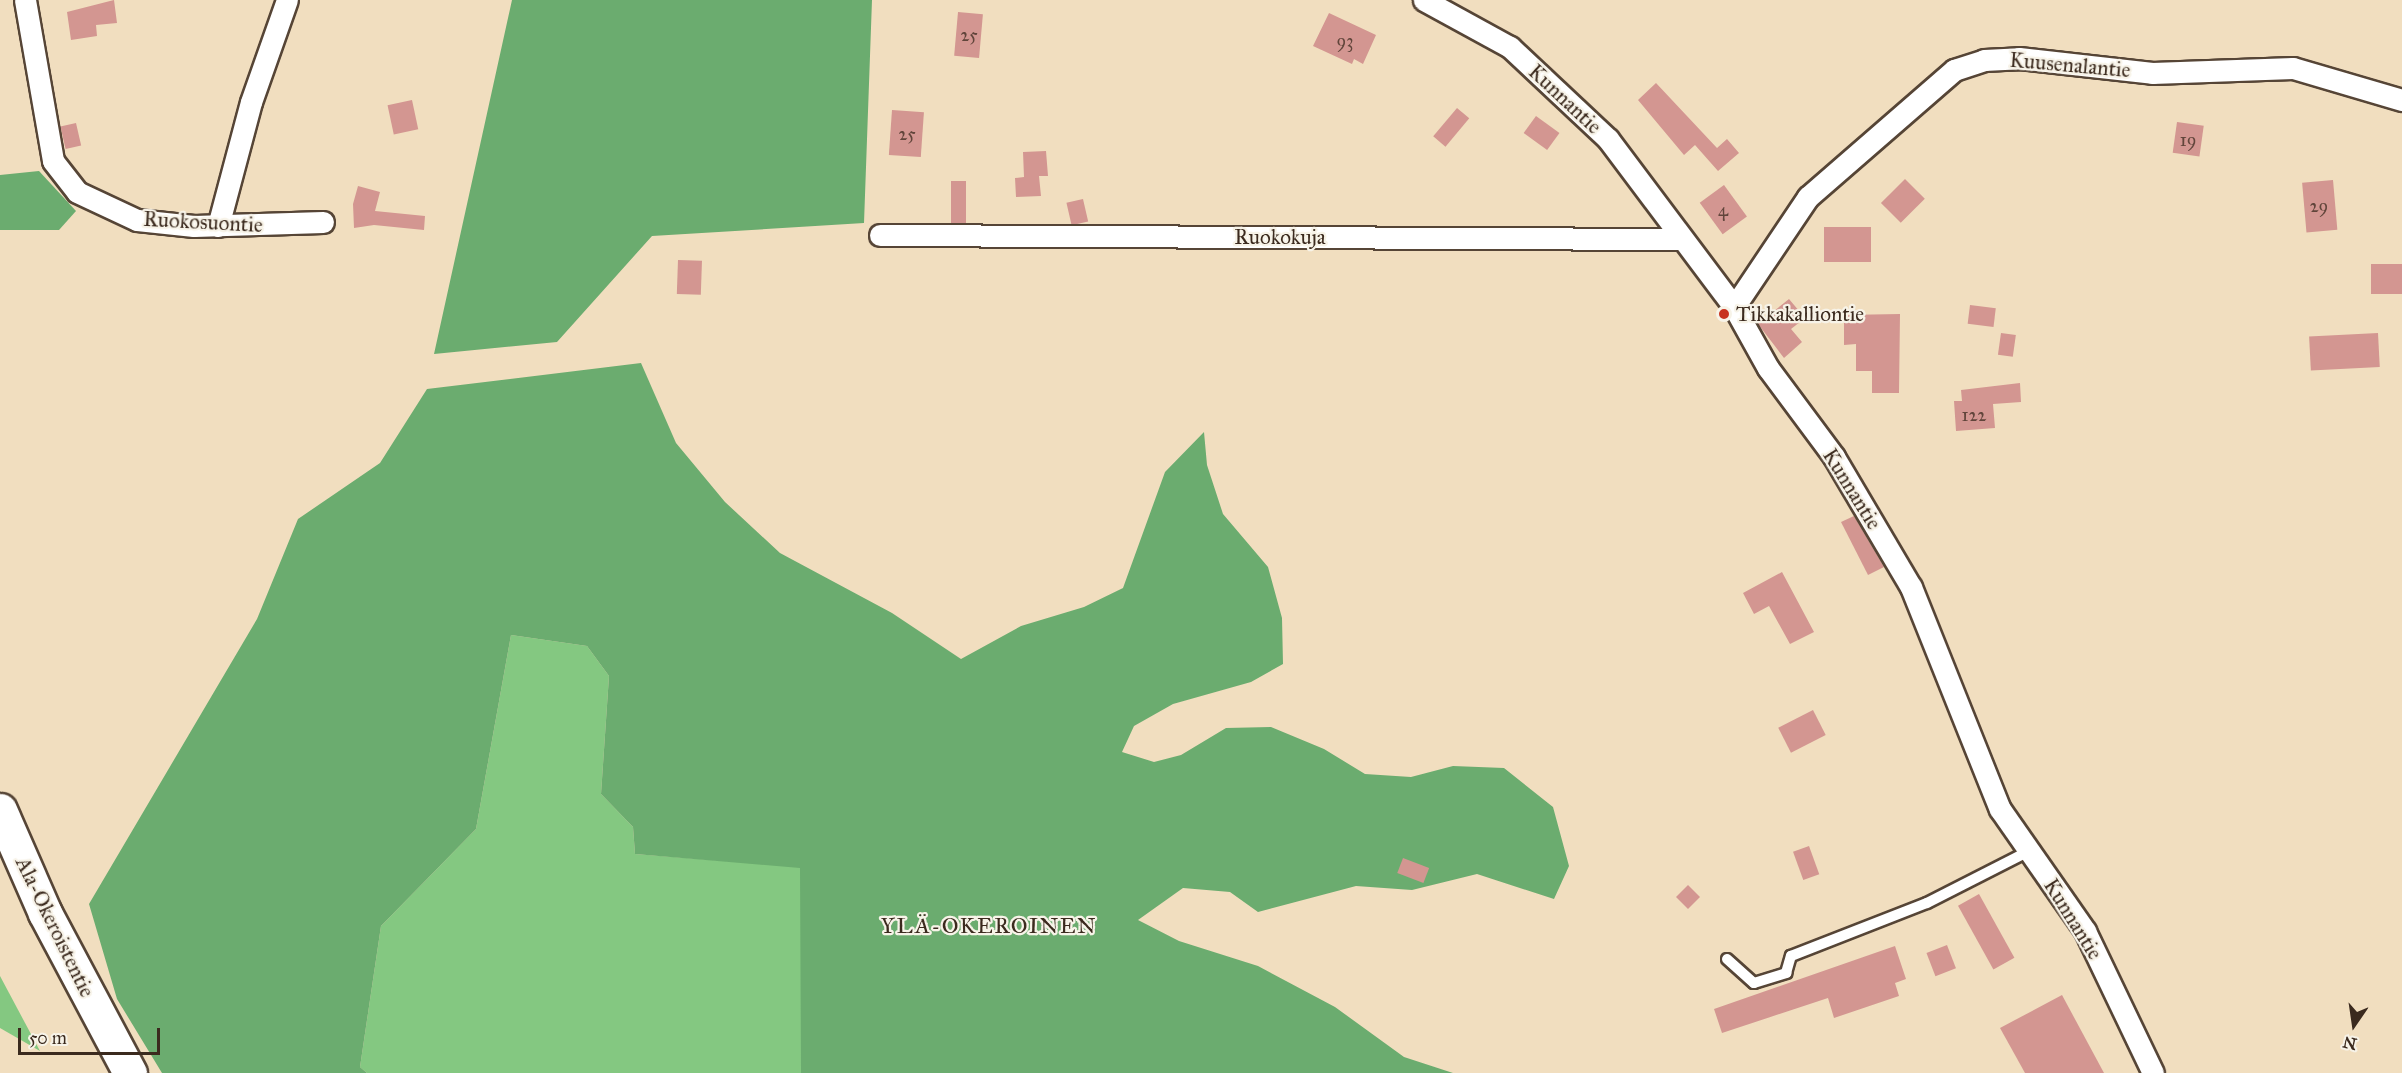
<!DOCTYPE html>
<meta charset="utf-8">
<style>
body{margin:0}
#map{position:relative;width:2402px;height:1073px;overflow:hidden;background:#f1debf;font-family:"IM FELL Great Primer",serif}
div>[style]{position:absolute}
.green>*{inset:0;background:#84c881}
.forest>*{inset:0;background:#6bac6f}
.building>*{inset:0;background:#d39691;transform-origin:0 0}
.roads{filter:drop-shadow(2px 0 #564536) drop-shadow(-2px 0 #564536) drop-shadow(0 2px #564536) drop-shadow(0 -2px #564536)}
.service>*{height:10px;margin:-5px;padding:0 5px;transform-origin:5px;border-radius:5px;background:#fff}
.minor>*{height:21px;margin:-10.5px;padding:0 10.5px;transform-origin:10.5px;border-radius:10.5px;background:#fff}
.primary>*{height:33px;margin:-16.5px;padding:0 16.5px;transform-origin:16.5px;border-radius:16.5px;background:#fff}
.dots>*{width:16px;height:16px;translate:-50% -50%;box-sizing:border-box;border:3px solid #f7f3e8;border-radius:50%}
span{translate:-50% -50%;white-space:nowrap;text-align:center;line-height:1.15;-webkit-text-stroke:4.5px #f7f3e8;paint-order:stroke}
.number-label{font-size:18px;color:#61453b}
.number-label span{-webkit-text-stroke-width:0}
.street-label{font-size:21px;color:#3b2a1e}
.poi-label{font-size:21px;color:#3b2a1e}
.left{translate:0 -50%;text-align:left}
.neighbourhood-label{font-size:22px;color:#3b2a1e;letter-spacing:1.5px}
.north{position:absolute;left:2324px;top:995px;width:60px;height:60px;-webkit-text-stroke:4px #f7f3e8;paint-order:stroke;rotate:193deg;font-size:16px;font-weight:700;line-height:24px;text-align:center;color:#3b2a1e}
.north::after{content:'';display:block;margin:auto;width:21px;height:27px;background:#3b2a1e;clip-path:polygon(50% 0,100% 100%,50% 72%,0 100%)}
.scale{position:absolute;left:18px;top:1028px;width:142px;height:27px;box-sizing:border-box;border:3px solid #3b2a1e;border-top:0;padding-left:8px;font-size:18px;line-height:21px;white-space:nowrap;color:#3b2a1e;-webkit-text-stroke:4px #f7f3e8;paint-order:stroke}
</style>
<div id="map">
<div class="green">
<i style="clip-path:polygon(511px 635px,587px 646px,609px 676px,601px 794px,633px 827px,635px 854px,801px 867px,801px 1073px,367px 1073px,360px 1067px,381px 926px,476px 829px)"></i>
<i style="clip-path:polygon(0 976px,40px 1051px,0 1028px)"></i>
</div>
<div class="forest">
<i style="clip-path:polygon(512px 0,872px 0,864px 223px,652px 236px,557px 342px,434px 354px)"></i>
<i style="clip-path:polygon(39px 171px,76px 211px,59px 230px,0 230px,0 175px)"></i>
<i style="clip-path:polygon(641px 363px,676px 443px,725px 502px,780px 553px,892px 613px,961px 659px,1021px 626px,1084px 607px,1123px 588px,1165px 472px,1204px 432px,1207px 465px,1223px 514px,1268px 567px,1282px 618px,1283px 664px,1251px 682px,1173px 704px,1134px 726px,1122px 752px,1154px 762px,1181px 755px,1226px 728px,1271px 727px,1324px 749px,1365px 774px,1411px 777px,1453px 766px,1504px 768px,1553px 807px,1569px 866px,1554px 899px,1477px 874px,1412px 890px,1356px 886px,1258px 912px,1230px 892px,1183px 888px,1138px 920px,1179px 941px,1258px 966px,1335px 1007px,1404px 1057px,1453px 1073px,801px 1073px,800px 868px,635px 854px,633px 827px,601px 794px,609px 676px,587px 646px,511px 635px,476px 829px,381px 926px,360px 1067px,367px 1073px,162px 1073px,117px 999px,89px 904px,257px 619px,298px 519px,380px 463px,427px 389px)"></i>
</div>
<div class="building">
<i style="clip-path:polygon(114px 0,117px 23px,96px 25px,97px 36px,71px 40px,67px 12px)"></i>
<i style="left:958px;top:12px;width:25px;height:44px;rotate:5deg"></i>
<i style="clip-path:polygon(1329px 13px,1376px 35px,1363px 64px,1354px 59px,1352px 64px,1313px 46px)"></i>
<i style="clip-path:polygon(1656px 83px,1717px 148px,1727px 139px,1739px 153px,1718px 171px,1695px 145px,1684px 155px,1638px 100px)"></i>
<i style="left:412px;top:100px;width:30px;height:25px;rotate:78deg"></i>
<i style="left:1457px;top:108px;width:16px;height:37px;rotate:40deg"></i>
<i style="left:892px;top:110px;width:32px;height:45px;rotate:4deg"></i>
<i style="left:1536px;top:116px;width:29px;height:21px;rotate:36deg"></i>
<i style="left:2177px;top:122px;width:27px;height:31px;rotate:8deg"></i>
<i style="left:76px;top:123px;width:23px;height:16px;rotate:77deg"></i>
<i style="clip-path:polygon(1046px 151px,1048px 176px,1039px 176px,1041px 196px,1016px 197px,1015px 178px,1024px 177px,1023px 152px)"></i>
<i style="left:1905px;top:179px;width:28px;height:34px;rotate:45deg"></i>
<i style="left:2333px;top:180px;width:50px;height:31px;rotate:85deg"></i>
<i style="left:951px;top:181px;width:15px;height:42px"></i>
<i style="left:1724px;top:185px;width:39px;height:30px;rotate:54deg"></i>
<i style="clip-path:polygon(358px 186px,380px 192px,375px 211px,425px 216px,424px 230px,374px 225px,354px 228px,353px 204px)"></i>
<i style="left:1083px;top:199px;width:23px;height:17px;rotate:77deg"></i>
<i style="left:1871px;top:227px;width:35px;height:47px;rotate:90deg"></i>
<i style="left:678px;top:260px;width:24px;height:34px;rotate:2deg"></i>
<i style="left:2402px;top:264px;width:30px;height:31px;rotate:90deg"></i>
<i style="clip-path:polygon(1789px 299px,1805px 318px,1791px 329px,1802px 342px,1784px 358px,1758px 324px)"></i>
<i style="left:1970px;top:305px;width:26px;height:19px;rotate:7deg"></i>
<i style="clip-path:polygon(1900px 314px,1899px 393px,1872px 393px,1872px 371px,1856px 371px,1856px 344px,1844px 345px,1844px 315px)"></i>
<i style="left:2001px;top:333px;width:15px;height:22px;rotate:8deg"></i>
<i style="left:2378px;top:333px;width:34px;height:69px;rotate:87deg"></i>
<i style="clip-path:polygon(2020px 383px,2021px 402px,1993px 404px,1995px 428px,1956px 431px,1954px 401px,1962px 401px,1961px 390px)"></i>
<i style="clip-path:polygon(1854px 516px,1884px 567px,1868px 575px,1841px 522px)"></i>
<i style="clip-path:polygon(1782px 572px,1814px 632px,1790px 644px,1769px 606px,1754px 614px,1743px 593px)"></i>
<i style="left:1813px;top:710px;width:28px;height:39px;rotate:63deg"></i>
<i style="left:1809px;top:846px;width:30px;height:17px;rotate:70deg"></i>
<i style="left:1403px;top:858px;width:28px;height:16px;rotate:21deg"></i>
<i style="left:1688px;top:885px;width:17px;height:17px;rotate:45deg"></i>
<i style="left:1979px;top:894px;width:73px;height:24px;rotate:61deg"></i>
<i style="left:1947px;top:945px;width:25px;height:22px;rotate:69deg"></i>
<i style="clip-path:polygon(1895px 946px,1906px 979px,1895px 983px,1899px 996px,1834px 1018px,1828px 998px,1722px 1033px,1714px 1009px)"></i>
<i style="clip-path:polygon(2062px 995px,2104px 1073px,2025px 1073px,2000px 1028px)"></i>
</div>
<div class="roads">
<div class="service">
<i style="left:1727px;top:959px;width:36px;rotate:42deg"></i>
<i style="left:1754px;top:983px;width:34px;rotate:-17deg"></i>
<i style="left:1786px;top:973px;width:18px;rotate:-74deg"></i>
<i style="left:1791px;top:956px;width:146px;rotate:-21.3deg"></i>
<i style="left:1927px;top:903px;width:114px;rotate:-27deg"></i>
</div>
<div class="minor">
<i style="left:25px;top:0;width:163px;rotate:80.1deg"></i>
<i style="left:53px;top:161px;width:39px;rotate:52deg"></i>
<i style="left:77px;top:192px;width:66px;rotate:25deg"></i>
<i style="left:137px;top:220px;width:57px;rotate:6deg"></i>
<i style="left:194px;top:226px;width:129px;rotate:-1.8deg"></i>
<i style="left:1424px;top:0;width:98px;rotate:28.7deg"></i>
<i style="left:1510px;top:47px;width:134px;rotate:43.2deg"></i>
<i style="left:1608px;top:139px;width:210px;rotate:53.1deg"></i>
<i style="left:1734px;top:307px;width:70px;rotate:60.9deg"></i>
<i style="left:1768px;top:368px;width:111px;rotate:53.4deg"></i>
<i style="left:1834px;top:457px;width:151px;rotate:59.4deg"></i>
<i style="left:1911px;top:587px;width:239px;rotate:68.2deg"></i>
<i style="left:2000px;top:809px;width:149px;rotate:55.1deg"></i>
<i style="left:2085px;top:931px;width:157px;rotate:64.4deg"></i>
<i style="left:218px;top:226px;width:128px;rotate:-75.1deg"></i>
<i style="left:251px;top:102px;width:108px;rotate:-70.6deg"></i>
<i style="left:880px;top:235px;width:800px;rotate:0.29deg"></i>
<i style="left:1734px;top:307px;width:133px;rotate:-56.1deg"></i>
<i style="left:1808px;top:197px;width:194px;rotate:-41deg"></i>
<i style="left:1954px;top:70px;width:32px;rotate:-18deg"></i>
<i style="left:1984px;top:60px;width:35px;rotate:-3deg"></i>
<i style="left:2019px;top:58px;width:134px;rotate:6.4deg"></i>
<i style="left:2152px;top:73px;width:141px;rotate:-2deg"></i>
<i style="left:2293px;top:68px;width:114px;rotate:16.4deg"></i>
</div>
<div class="primary">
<i style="left:0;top:810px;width:112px;rotate:66.4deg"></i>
<i style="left:45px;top:913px;width:181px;rotate:62deg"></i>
</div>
</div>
<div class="dots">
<i style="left:1724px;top:314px;background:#c8321e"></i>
</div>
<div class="number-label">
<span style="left:969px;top:35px">25</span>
<span style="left:1345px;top:41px">93</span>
<span style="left:907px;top:134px">25</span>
<span style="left:2188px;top:140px">19</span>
<span style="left:2319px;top:206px">29</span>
<span style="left:1723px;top:210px">4</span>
<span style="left:1974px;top:415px">122</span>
</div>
<div class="street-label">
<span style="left:2070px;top:65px;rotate:5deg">Kuusenalantie</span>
<span style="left:1565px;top:99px;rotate:43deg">Kunnantie</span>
<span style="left:203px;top:222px;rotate:3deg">Ruokosuontie</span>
<span style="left:1280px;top:237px">Ruokokuja</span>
<span style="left:1852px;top:489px;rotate:58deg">Kunnantie</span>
<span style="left:2073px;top:919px;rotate:58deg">Kunnantie</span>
<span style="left:55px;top:927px;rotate:64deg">Ala-Okeroistentie</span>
</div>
<div class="poi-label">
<span class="left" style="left:1736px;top:314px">Tikkakalliontie</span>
</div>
<div class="neighbourhood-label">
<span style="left:989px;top:926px">YLÄ-OKEROINEN</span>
</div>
<div class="north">N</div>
<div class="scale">50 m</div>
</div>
